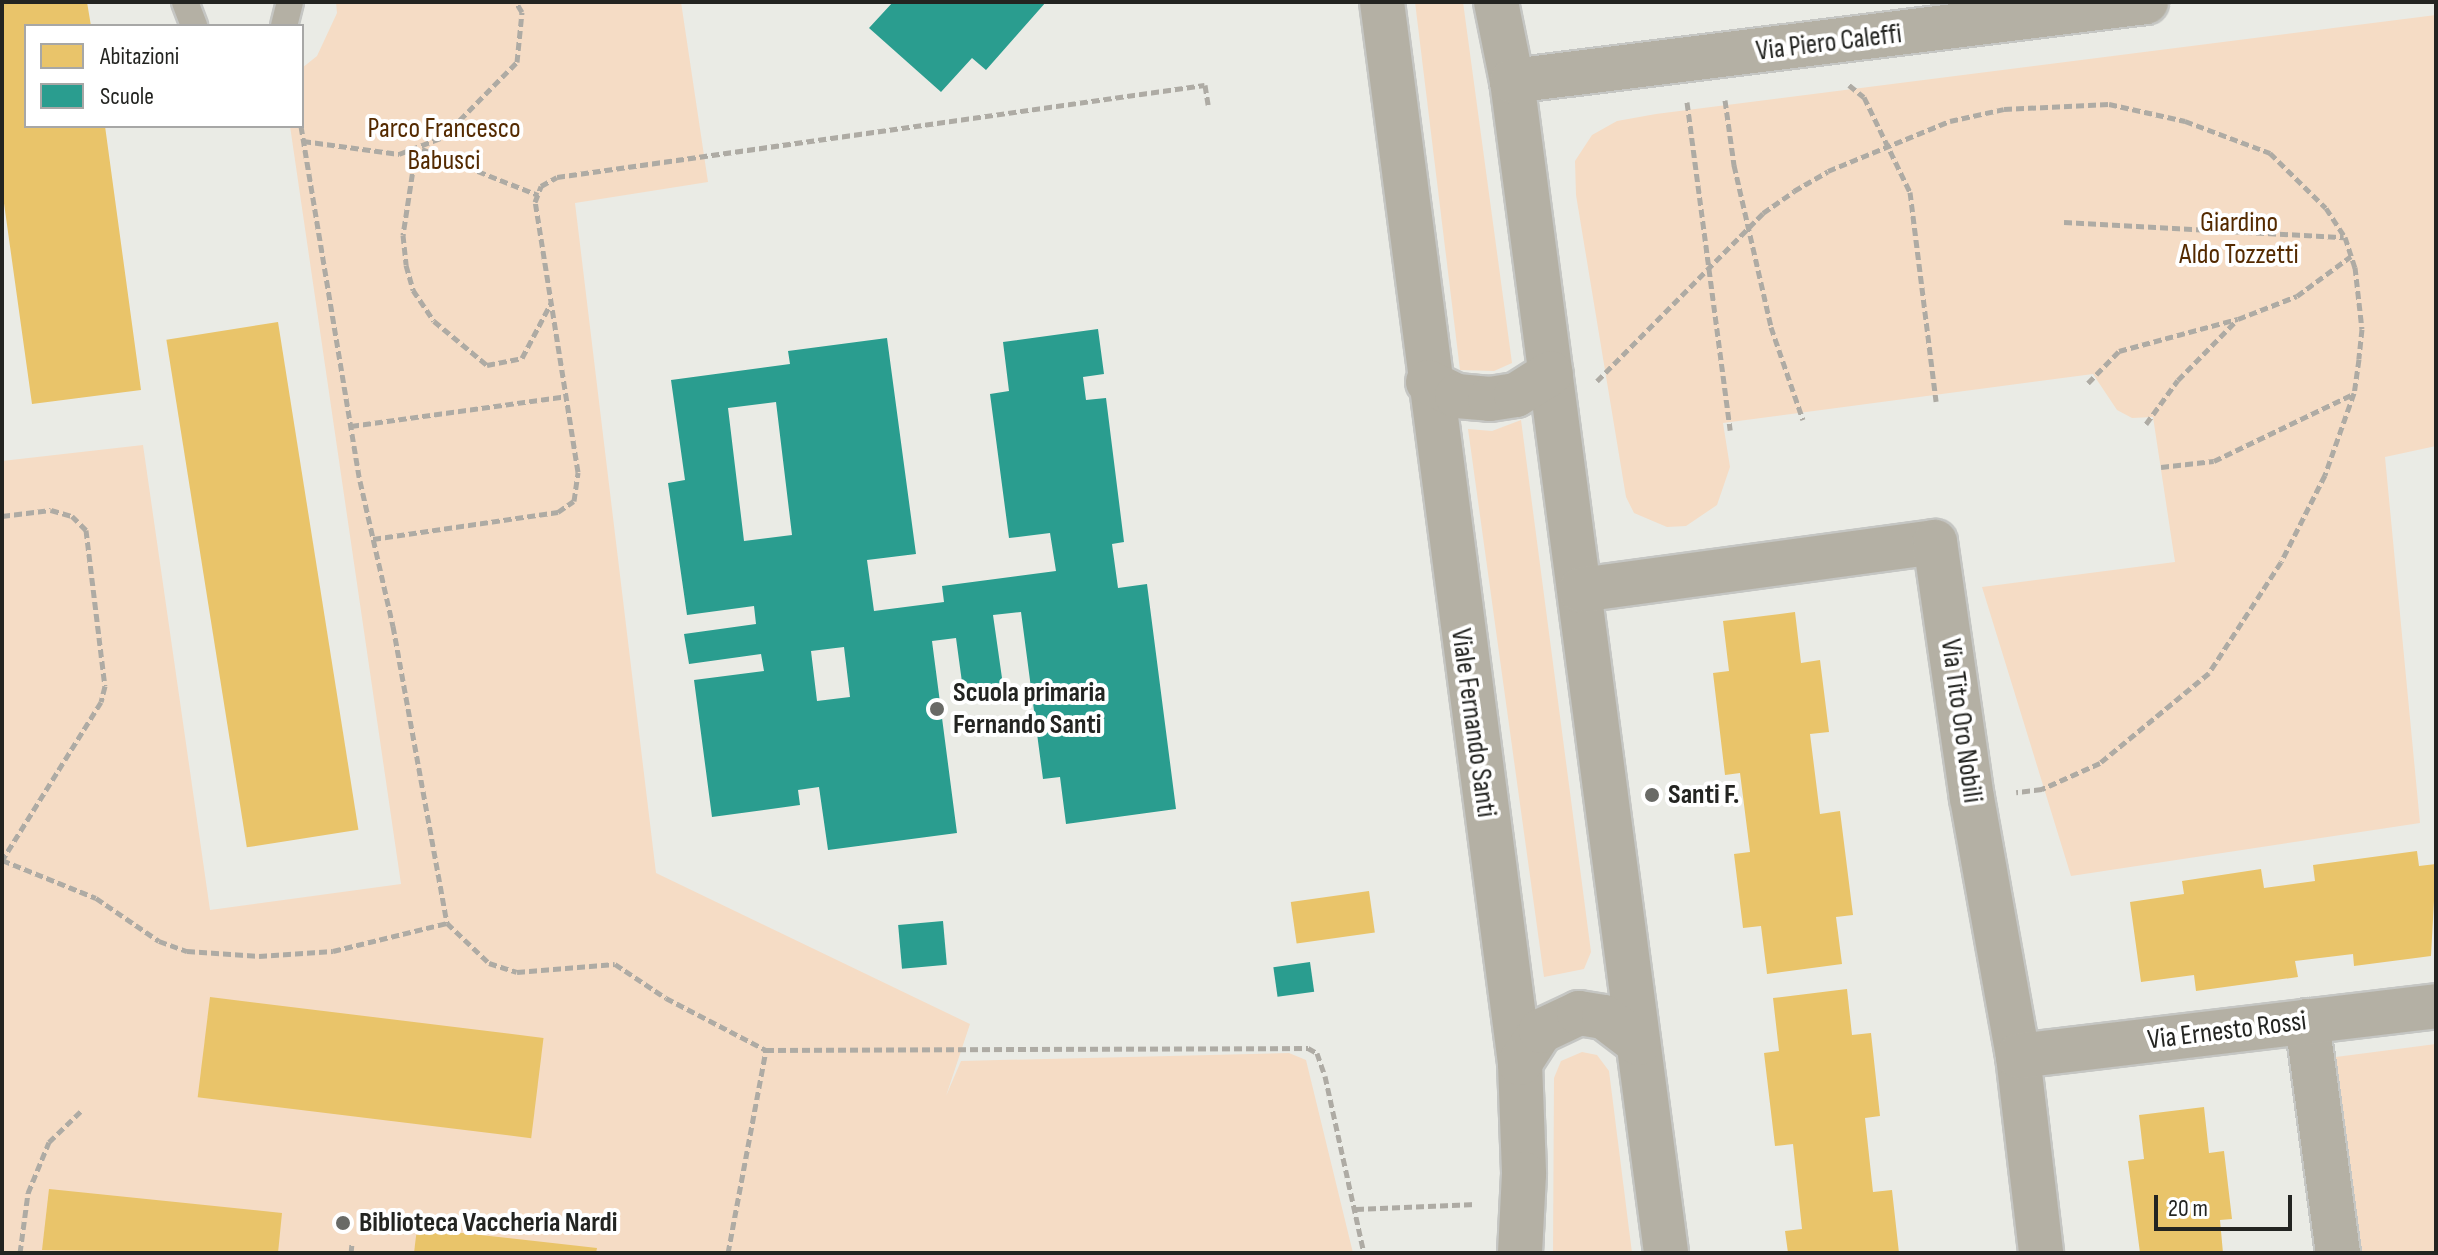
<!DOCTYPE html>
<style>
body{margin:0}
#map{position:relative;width:2438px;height:1255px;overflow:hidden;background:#eaebe5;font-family:"Sofia Sans Condensed",sans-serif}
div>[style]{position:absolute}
.green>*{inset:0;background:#f5dcc5}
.homes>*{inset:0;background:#e9c46a;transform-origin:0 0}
.schools>*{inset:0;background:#2a9d8f;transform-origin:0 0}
.path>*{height:5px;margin-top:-2.5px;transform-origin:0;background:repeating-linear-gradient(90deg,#aeaba4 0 8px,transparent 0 12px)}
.roads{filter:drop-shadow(2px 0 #c5c6c3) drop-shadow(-2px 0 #c5c6c3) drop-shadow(0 2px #c5c6c3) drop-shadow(0 -2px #c5c6c3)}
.lane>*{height:26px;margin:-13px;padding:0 13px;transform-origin:13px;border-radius:13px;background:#b4b0a4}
.street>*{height:44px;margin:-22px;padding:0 22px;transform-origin:22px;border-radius:22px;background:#b4b0a4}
.dots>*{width:22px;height:22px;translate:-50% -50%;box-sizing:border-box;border:4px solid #fff;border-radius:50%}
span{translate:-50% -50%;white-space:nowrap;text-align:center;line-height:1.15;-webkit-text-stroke:8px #fff;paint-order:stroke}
.street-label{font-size:28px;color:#232421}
.park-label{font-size:28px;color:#542a00}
.poi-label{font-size:28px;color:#232421;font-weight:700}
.left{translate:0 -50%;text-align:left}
.frame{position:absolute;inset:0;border:4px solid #232421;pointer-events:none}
.legend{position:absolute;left:24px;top:24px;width:280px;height:104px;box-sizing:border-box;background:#fff;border:2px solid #a7a7a6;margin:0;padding:10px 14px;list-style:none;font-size:24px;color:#232421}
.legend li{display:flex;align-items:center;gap:16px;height:40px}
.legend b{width:40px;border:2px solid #a7a7a6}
.scale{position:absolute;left:2154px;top:1195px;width:138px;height:36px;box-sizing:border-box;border:4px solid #232421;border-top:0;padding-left:10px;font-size:24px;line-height:28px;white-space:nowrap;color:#232421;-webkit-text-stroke:6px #fff;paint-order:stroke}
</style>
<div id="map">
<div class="green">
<i style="clip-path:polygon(336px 2px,681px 2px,708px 182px,575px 203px,656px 873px,970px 1024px,946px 1096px,961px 1061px,1289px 1053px,1306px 1060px,1353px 1253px,2px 1253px,2px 461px,143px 445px,210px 910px,401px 884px,290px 126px,302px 126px,302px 68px,317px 56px,337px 13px)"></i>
<i style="clip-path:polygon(1415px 2px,1463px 2px,1512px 363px,1494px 371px,1460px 370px)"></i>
<i style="clip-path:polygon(2436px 15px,2436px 446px,2385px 457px,2420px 823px,2071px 876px,1982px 587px,2175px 562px,2153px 417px,2132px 418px,2117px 410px,2093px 374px,1723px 423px,1730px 467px,1717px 505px,1686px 526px,1667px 527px,1634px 513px,1626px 497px,1576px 195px,1575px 161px,1592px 135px,1617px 121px,1656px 114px)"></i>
<i style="clip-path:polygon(1521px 420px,1591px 952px,1584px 969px,1544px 977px,1468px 429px,1492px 431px)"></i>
<i style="clip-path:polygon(2436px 1044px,2436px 1253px,2353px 1253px,2328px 1058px)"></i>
<i style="clip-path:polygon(1582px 1052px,1597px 1055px,1609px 1071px,1632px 1253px,1553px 1253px,1554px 1078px,1561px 1061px)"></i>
</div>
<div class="homes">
<i style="clip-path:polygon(2px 2px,87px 2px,91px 26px,26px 26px,26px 126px,105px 126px,141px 390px,32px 404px,2px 189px)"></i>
<i style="left:278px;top:322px;width:514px;height:113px;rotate:81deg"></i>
<i style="clip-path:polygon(1795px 612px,1801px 663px,1820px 660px,1829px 732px,1810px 734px,1820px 814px,1840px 811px,1853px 915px,1836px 917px,1842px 964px,1767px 974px,1761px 926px,1743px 928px,1734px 854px,1750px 852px,1740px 773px,1725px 775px,1713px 673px,1729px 671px,1723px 621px)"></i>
<i style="clip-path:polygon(2417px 851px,2419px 866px,2436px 864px,2431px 956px,2354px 966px,2353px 954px,2295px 961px,2298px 977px,2196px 991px,2194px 975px,2141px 982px,2130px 902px,2184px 894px,2182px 881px,2261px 869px,2264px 888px,2315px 881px,2313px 865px)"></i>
<i style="left:1369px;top:891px;width:42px;height:79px;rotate:82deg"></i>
<i style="clip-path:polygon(1847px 989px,1852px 1035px,1871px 1033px,1880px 1116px,1865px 1118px,1873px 1192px,1892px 1190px,1899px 1253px,1788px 1253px,1785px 1231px,1802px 1229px,1793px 1144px,1775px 1146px,1764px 1053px,1779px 1051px,1773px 998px)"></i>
<i style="left:210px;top:997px;width:336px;height:101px;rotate:7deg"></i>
<i style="clip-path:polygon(2204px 1107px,2209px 1153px,2224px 1151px,2232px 1219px,2220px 1220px,2223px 1253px,2140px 1253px,2128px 1161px,2144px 1159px,2139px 1115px)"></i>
<i style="clip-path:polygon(49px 1189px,282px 1213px,278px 1253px,42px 1250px)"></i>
<i style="clip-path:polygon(417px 1228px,597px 1248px,596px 1253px,414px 1253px)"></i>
</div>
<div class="schools">
<i style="clip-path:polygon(893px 2px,1046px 2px,986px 70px,972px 58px,941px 92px,869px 28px)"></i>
<i style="clip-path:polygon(evenodd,1098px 329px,1104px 374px,1083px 377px,1086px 400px,1106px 398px,1124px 542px,1112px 544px,1118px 588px,1147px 584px,1176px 809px,1066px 824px,1060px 777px,1043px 779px,1021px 612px,993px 615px,1004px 692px,964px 697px,956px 638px,932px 641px,957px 833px,828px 850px,819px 787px,798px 790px,800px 805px,712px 817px,694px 680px,764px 671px,761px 654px,689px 664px,684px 634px,756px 624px,754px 606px,687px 615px,668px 483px,685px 480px,671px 380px,790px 364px,788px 351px,887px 338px,916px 554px,867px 560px,874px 611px,944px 602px,942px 586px,1056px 571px,1050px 533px,1009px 538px,990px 394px,1009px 391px,1003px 342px,1098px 329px,776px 402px,792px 535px,744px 541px,728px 408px,776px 402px,1098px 329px,844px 647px,850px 697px,817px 701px,811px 651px,844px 647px)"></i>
<i style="left:943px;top:921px;width:44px;height:45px;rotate:85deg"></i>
<i style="left:1310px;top:962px;width:30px;height:37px;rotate:82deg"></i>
</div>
<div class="path">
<i style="left:1849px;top:85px;width:19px;rotate:39deg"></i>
<i style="left:1864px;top:97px;width:106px;rotate:64.2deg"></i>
<i style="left:1910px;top:192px;width:211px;rotate:82.9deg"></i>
<i style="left:1725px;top:100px;width:66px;rotate:82.1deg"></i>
<i style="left:1734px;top:165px;width:166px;rotate:77.1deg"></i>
<i style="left:1771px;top:327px;width:98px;rotate:71deg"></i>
<i style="left:1687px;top:102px;width:331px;rotate:82.5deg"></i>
<i style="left:301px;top:126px;width:360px;rotate:80.6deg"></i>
<i style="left:360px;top:481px;width:149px;rotate:77.2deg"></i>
<i style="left:393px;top:626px;width:302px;rotate:79.7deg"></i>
<i style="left:303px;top:141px;width:97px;rotate:7.7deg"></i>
<i style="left:399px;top:154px;width:47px;rotate:-21.1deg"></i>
<i style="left:443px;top:137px;width:105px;rotate:-45.4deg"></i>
<i style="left:517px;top:62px;width:50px;rotate:-84.3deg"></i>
<i style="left:522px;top:12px;width:12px;rotate:-121deg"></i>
<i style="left:422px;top:149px;width:125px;rotate:21.6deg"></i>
<i style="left:416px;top:150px;width:86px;rotate:98.7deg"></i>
<i style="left:403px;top:235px;width:30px;rotate:84deg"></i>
<i style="left:406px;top:265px;width:26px;rotate:74deg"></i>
<i style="left:413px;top:290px;width:37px;rotate:56deg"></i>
<i style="left:434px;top:321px;width:69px;rotate:39.7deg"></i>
<i style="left:487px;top:365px;width:36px;rotate:-11deg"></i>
<i style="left:522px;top:358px;width:62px;rotate:-62.2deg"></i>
<i style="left:2064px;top:222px;width:280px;rotate:3.1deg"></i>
<i style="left:1597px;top:381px;width:236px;rotate:-45.3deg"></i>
<i style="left:1763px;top:213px;width:38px;rotate:-35deg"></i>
<i style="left:1794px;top:191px;width:39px;rotate:-30deg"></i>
<i style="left:1828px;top:171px;width:132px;rotate:-22.3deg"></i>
<i style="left:1950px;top:121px;width:55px;rotate:-12.5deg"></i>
<i style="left:2004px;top:109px;width:105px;rotate:-2.7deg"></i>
<i style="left:2109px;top:104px;width:78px;rotate:12.6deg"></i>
<i style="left:2185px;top:121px;width:91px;rotate:20.6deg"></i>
<i style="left:2270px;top:153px;width:78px;rotate:44.5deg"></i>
<i style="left:2326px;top:208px;width:35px;rotate:57deg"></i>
<i style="left:2345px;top:237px;width:32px;rotate:72deg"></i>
<i style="left:2355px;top:267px;width:62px;rotate:83.6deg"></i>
<i style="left:2362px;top:329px;width:30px;rotate:96deg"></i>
<i style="left:2359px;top:359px;width:34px;rotate:98deg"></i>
<i style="left:2354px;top:393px;width:87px;rotate:109.5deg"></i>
<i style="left:2325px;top:475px;width:97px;rotate:116.8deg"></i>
<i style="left:2281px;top:562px;width:132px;rotate:123deg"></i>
<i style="left:2209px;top:673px;width:141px;rotate:140.5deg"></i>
<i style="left:2100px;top:763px;width:64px;rotate:155.9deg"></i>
<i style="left:2042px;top:789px;width:26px;rotate:173deg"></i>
<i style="left:2088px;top:383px;width:45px;rotate:-45.9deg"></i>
<i style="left:2119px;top:351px;width:123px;rotate:-15.1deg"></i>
<i style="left:2238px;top:319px;width:63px;rotate:-21.3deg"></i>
<i style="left:2297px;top:296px;width:67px;rotate:-36.5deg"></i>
<i style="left:2146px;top:424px;width:54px;rotate:-54deg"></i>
<i style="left:2178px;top:380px;width:84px;rotate:-45.5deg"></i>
<i style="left:351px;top:426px;width:217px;rotate:-7.9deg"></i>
<i style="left:2161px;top:467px;width:53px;rotate:-6.5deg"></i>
<i style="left:2214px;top:461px;width:154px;rotate:-25.7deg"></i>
<i style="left:2px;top:516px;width:49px;rotate:-7deg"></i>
<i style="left:51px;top:510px;width:22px;rotate:16deg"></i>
<i style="left:72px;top:516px;width:20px;rotate:45deg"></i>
<i style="left:86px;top:530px;width:157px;rotate:83.1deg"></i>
<i style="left:105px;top:686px;width:16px;rotate:104deg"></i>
<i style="left:101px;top:702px;width:185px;rotate:122deg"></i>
<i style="left:373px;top:539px;width:187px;rotate:-8.3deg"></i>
<i style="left:558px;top:512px;width:19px;rotate:-35deg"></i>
<i style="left:574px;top:501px;width:29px;rotate:-82deg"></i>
<i style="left:578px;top:472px;width:273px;rotate:-99deg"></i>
<i style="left:535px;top:202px;width:17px;rotate:-69deg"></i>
<i style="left:541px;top:186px;width:18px;rotate:-29deg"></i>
<i style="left:557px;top:177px;width:654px;rotate:-8.08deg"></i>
<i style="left:1205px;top:85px;width:20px;rotate:81deg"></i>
<i style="left:2px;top:860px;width:101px;rotate:22deg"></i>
<i style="left:96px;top:898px;width:76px;rotate:34.3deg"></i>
<i style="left:159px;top:941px;width:30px;rotate:20deg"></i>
<i style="left:187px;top:951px;width:72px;rotate:4deg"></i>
<i style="left:259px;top:956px;width:74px;rotate:-3.9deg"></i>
<i style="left:333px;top:951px;width:117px;rotate:-13.8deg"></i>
<i style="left:447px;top:923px;width:58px;rotate:43.6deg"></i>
<i style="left:489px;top:963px;width:29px;rotate:18deg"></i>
<i style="left:517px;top:972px;width:98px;rotate:-4.7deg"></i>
<i style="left:615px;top:964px;width:61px;rotate:33.7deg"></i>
<i style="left:666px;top:998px;width:113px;rotate:27.5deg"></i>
<i style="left:766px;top:1050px;width:542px;rotate:-0.21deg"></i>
<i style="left:1308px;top:1048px;width:10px;rotate:29deg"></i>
<i style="left:1317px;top:1053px;width:24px;rotate:71deg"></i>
<i style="left:1325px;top:1076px;width:181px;rotate:77.6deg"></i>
<i style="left:1356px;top:1209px;width:120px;rotate:-2.4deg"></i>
<i style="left:20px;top:1253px;width:61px;rotate:-82.4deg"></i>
<i style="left:28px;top:1193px;width:55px;rotate:-67.6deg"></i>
<i style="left:49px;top:1142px;width:46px;rotate:-44.1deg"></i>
<i style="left:351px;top:1253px;width:10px;rotate:-84deg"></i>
<i style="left:728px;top:1253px;width:207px;rotate:-79.4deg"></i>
</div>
<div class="roads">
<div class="lane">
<i style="left:185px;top:2px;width:26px;rotate:69deg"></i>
<i style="left:284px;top:26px;width:25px;rotate:-76deg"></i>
</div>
<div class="street">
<i style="left:1382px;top:2px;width:1070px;rotate:82.59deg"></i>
<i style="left:1520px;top:1063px;width:111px;rotate:87.9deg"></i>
<i style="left:1524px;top:1174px;width:79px;rotate:92.9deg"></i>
<i style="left:1496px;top:2px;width:81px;rotate:78.6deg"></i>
<i style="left:1512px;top:81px;width:1182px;rotate:82.51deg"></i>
<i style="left:1512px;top:81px;width:639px;rotate:-7.1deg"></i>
<i style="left:1428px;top:382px;width:32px;rotate:26deg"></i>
<i style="left:1457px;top:396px;width:33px;rotate:5deg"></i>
<i style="left:1490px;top:399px;width:26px;rotate:-9deg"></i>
<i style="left:1516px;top:395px;width:41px;rotate:-32.2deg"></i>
<i style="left:1580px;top:590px;width:358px;rotate:-7.7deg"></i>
<i style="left:1935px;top:542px;width:259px;rotate:81.8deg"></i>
<i style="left:1972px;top:798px;width:262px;rotate:79.9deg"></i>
<i style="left:2018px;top:1056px;width:198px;rotate:83.3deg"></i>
<i style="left:2307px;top:1021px;width:234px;rotate:82.4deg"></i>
<i style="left:2018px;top:1056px;width:421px;rotate:-6.8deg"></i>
<i style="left:1520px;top:1063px;width:38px;rotate:-57deg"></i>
<i style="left:1541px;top:1031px;width:42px;rotate:-25.3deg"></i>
<i style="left:1579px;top:1013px;width:25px;rotate:9deg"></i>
<i style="left:1604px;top:1017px;width:43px;rotate:37.4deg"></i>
</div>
</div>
<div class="dots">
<i style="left:937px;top:709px;background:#696a66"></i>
<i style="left:1652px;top:795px;background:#696a66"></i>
<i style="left:343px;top:1223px;background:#696a66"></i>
</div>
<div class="street-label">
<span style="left:1829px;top:43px;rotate:-7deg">Via Piero Caleffi</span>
<span style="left:1961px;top:721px;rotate:82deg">Via Tito Oro Nobili</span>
<span style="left:1473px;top:723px;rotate:82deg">Viale Fernando Santi</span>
<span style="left:2227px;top:1031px;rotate:-7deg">Via Ernesto Rossi</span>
</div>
<div class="park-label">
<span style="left:444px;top:145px">Parco Francesco<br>Babusci</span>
<span style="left:2239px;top:239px">Giardino<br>Aldo Tozzetti</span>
</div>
<div class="poi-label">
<span class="left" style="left:953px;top:709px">Scuola primaria<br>Fernando Santi</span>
<span class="left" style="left:1668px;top:795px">Santi F.</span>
<span class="left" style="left:359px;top:1223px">Biblioteca Vaccheria Nardi</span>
</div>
<div class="frame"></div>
<ul class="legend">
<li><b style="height:22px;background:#e9c46a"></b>Abitazioni</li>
<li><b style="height:22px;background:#2a9d8f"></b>Scuole</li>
</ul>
<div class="scale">20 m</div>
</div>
